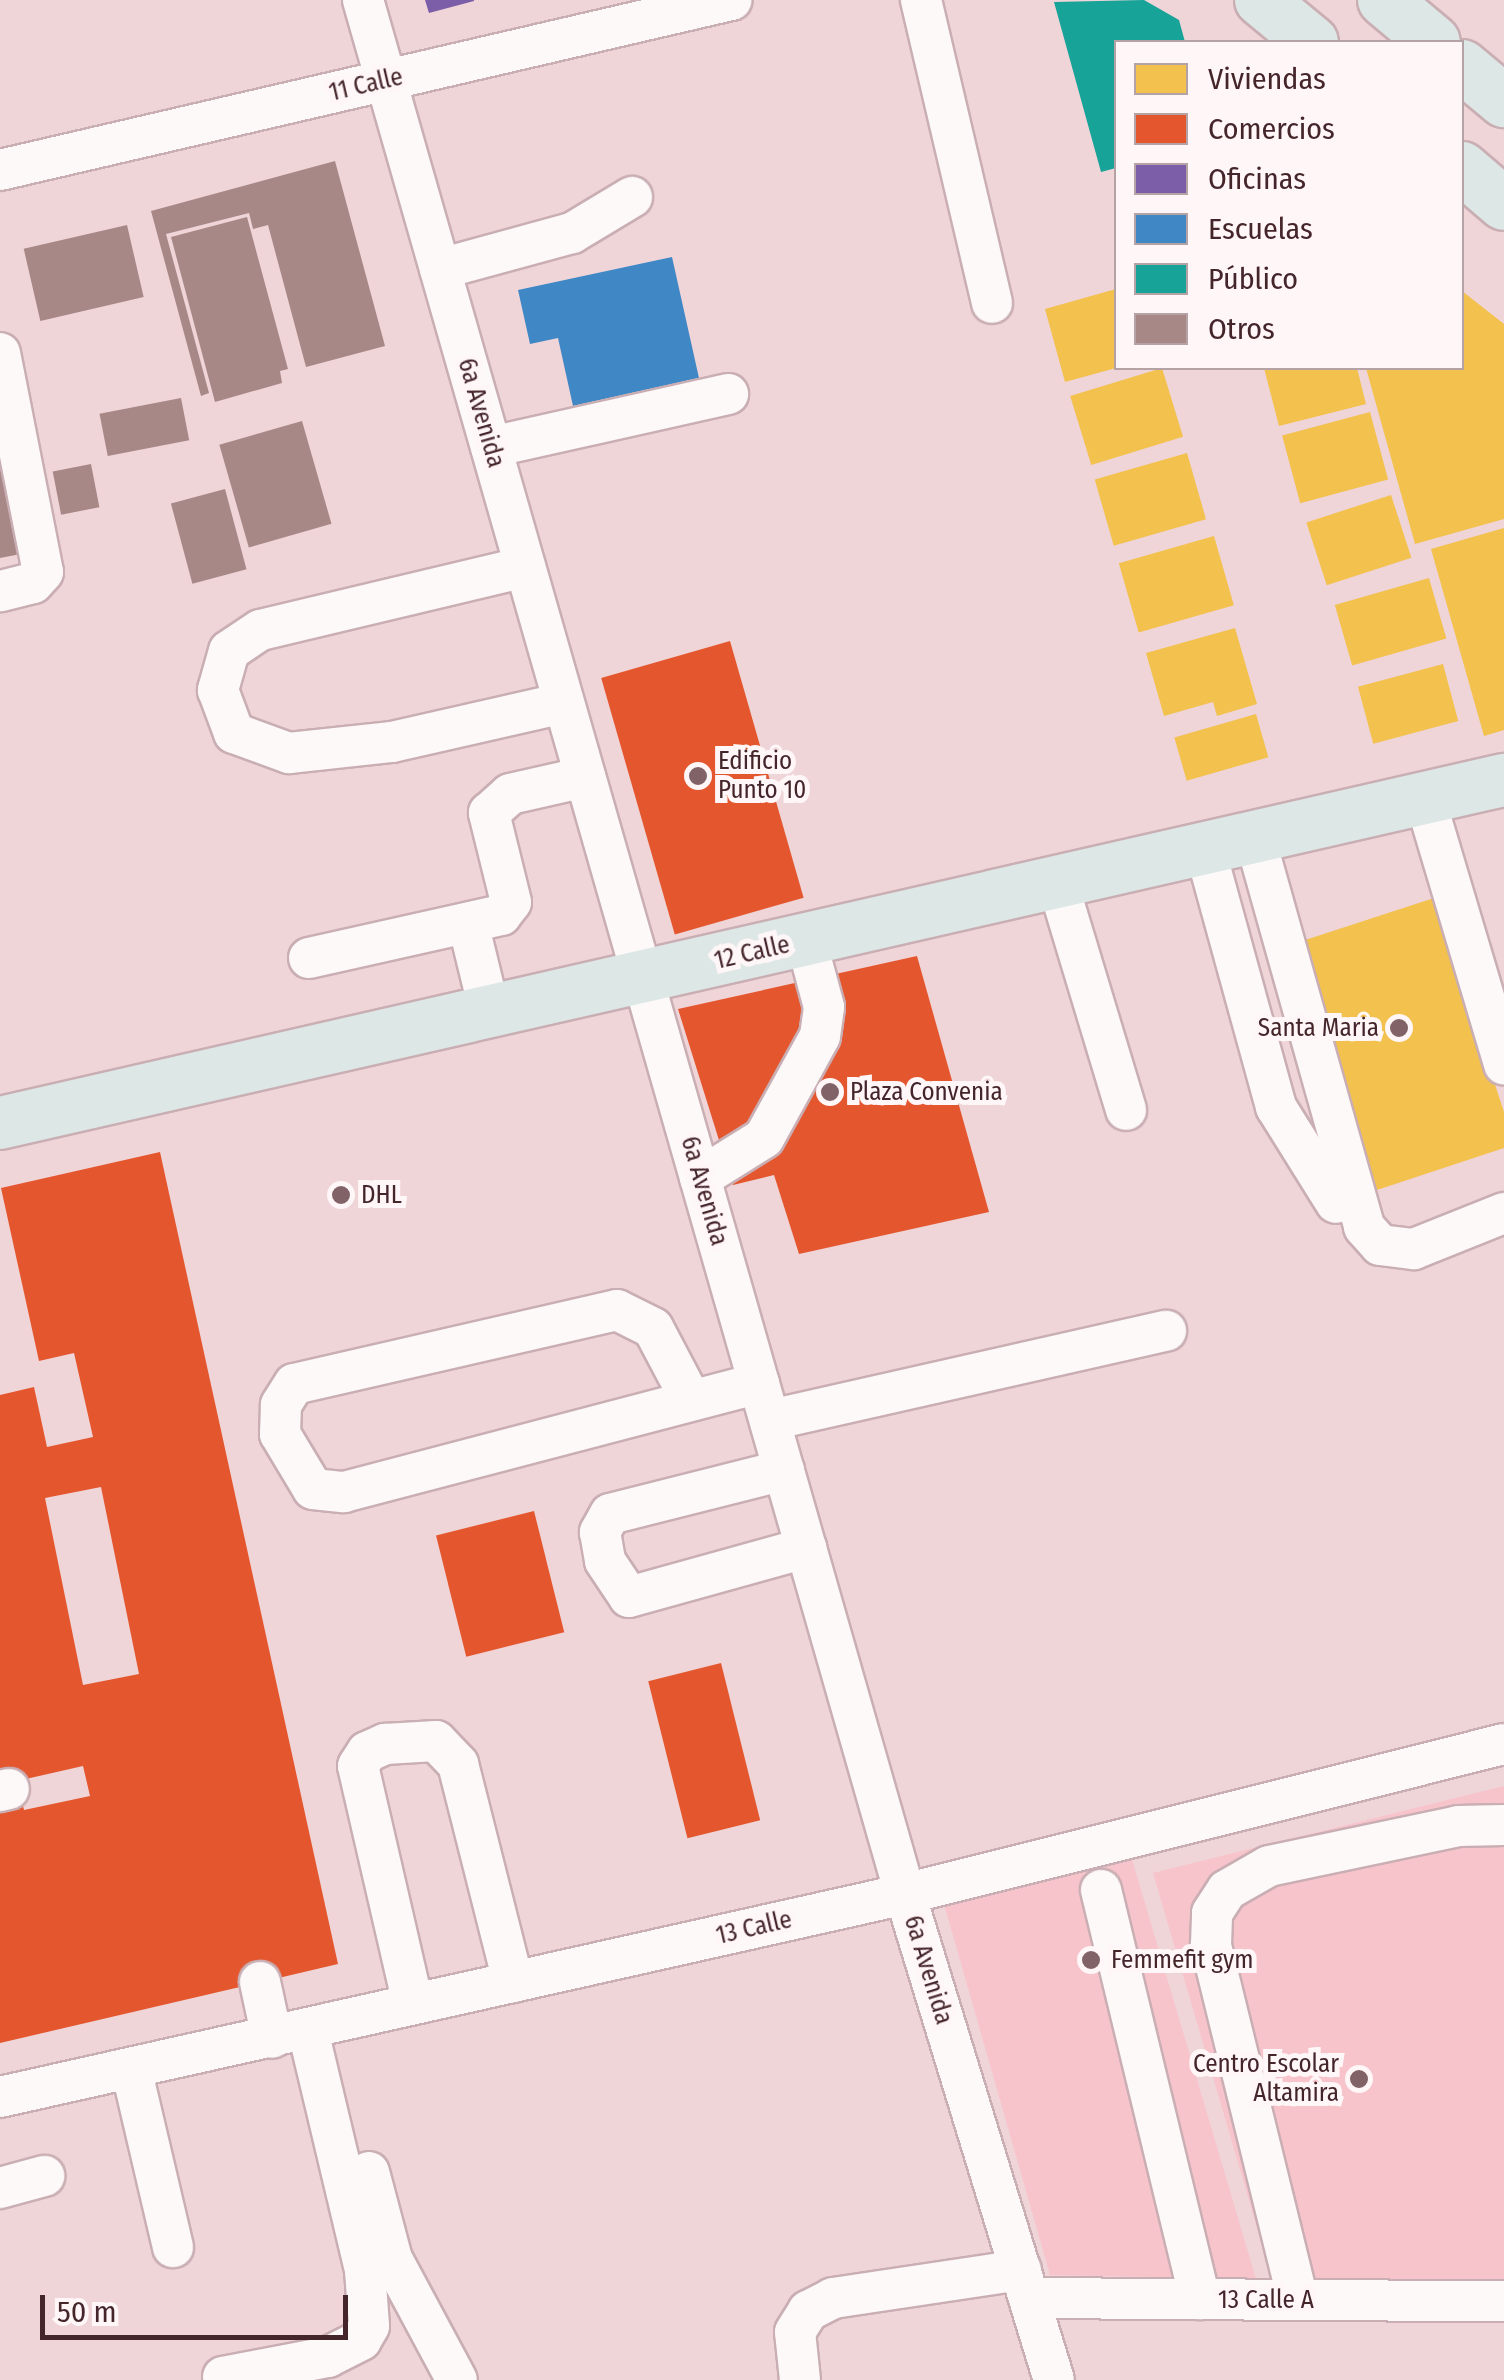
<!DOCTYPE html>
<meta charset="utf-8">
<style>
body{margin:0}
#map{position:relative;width:1504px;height:2380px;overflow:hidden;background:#efd4d8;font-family:"Fira Sans Condensed",sans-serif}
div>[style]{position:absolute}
.built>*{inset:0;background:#f7c4cb}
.homes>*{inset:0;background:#f2c14e;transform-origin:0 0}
.shops>*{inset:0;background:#e4572e;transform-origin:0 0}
.offices>*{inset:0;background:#7b5ea7}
.schools>*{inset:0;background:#3f88c5}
.public>*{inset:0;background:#17a398}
.building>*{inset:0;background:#a88787;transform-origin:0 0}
.roads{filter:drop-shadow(2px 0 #c9aeb3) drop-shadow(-2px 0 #c9aeb3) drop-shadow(0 2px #c9aeb3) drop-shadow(0 -2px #c9aeb3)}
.minor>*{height:40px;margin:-20px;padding:0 20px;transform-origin:20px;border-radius:20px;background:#fdf9f9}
.major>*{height:52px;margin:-26px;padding:0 26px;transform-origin:26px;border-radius:26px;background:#dde7e6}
.dots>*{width:28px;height:28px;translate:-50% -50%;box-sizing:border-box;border:5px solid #fff6f7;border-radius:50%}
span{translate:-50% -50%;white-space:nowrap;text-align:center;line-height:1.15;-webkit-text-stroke:10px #fff6f7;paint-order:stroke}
.street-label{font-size:25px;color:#44252a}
.poi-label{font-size:25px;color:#44252a}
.left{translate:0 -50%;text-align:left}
.right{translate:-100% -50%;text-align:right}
.legend{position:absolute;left:1114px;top:40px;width:350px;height:330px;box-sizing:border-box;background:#fff6f7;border:2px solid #b4a2a5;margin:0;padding:12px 18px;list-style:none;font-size:30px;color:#44252a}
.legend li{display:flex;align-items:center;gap:20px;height:50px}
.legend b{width:50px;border:2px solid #b4a2a5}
.scale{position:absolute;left:40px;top:2295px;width:308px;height:45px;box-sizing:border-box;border:5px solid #44252a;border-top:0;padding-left:12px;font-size:30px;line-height:35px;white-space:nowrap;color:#44252a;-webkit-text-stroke:8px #fff6f7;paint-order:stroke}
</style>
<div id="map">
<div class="built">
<i style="clip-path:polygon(1504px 1786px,1504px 2285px,1274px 2285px,1153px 1873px)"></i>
<i style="clip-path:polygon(1131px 1856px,1256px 2279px,1050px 2275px,944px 1904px)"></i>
</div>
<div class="homes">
<i style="clip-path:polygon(1116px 289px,1116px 368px,1065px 382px,1045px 309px)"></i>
<i style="clip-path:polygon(1462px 291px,1504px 324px,1504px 519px,1415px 544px,1366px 368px,1462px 368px)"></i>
<i style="left:1162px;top:368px;width:72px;height:96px;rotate:73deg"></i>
<i style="clip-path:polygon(1264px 368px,1357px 368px,1366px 404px,1279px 426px)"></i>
<i style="left:1370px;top:412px;width:70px;height:91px;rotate:75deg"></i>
<i style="left:1187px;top:453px;width:69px;height:96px;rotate:74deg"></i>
<i style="left:1391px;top:495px;width:66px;height:89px;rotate:72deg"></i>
<i style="clip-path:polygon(1504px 528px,1504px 730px,1484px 736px,1431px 549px)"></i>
<i style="left:1214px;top:536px;width:72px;height:99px;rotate:74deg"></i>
<i style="left:1429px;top:578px;width:63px;height:98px;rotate:74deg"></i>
<i style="clip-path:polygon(1235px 628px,1257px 704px,1217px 716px,1213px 702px,1164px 716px,1146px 653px)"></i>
<i style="left:1443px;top:664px;width:59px;height:88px;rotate:75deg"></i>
<i style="left:1256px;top:714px;width:45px;height:85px;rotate:74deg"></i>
<i style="clip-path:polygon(1434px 898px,1504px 1112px,1504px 1148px,1374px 1191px,1293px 944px)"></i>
</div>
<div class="shops">
<i style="left:730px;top:641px;width:267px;height:134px;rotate:74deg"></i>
<i style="clip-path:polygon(917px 956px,989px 1212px,799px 1254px,774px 1175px,733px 1185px,678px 1009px)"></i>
<i style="clip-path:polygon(evenodd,160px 1152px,338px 1964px,0 2043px,0 1395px,34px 1387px,47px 1447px,93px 1437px,74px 1353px,39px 1361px,1px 1188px,160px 1152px,101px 1487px,139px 1674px,83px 1685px,45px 1498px,101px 1487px,160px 1152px,83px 1766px,90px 1796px,24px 1810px,17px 1781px,83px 1766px)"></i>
<i style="left:534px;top:1511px;width:125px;height:101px;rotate:76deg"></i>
<i style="left:721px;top:1663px;width:162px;height:75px;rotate:76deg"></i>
</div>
<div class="offices">
<i style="clip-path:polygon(425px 0,474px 0,474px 1px,429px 13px)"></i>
</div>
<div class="schools">
<i style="clip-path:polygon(672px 257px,699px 378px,573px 406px,558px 338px,530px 344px,518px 290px)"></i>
</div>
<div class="public">
<i style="clip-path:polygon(1144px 0,1179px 20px,1185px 42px,1116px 42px,1116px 168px,1101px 172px,1054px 2px)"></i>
</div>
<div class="building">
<i style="clip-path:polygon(335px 161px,385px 346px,306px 367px,268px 225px,253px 229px,249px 213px,166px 234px,209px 393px,201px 396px,151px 211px)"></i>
<i style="clip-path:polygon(247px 217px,288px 369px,280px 371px,282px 383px,215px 402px,171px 237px)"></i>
<i style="left:127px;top:225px;width:74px;height:106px;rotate:77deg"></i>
<i style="left:181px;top:398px;width:43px;height:83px;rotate:79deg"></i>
<i style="left:302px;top:421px;width:107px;height:86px;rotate:74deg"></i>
<i style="left:91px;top:464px;width:44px;height:39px;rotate:79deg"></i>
<i style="clip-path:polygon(7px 469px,26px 553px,0 558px,0 470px)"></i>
<i style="left:225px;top:489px;width:83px;height:56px;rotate:75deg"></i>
</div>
<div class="roads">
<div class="minor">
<i style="left:363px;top:0;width:1970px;rotate:74.03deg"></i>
<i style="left:905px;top:1894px;width:508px;rotate:72.96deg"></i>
<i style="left:921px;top:0;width:311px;rotate:76.8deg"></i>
<i style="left:0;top:170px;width:751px;rotate:-13.09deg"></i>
<i style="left:440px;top:269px;width:137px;rotate:-15.3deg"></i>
<i style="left:572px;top:233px;width:70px;rotate:-31deg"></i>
<i style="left:0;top:353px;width:223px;rotate:78.9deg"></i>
<i style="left:43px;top:572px;width:15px;rotate:132deg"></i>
<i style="left:33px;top:583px;width:34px;rotate:166deg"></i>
<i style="left:491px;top:447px;width:243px;rotate:-12.6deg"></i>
<i style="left:525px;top:567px;width:272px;rotate:166.6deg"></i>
<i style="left:260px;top:630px;width:37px;rotate:146deg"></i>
<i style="left:229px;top:651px;width:41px;rotate:105.8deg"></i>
<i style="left:218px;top:690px;width:46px;rotate:69.6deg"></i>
<i style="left:234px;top:733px;width:59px;rotate:20deg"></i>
<i style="left:289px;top:753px;width:104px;rotate:-6.1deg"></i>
<i style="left:392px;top:742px;width:176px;rotate:-12.8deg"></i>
<i style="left:1425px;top:799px;width:277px;rotate:73.4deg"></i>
<i style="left:1255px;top:838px;width:404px;rotate:74.3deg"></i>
<i style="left:1364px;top:1227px;width:24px;rotate:48deg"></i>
<i style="left:1380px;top:1245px;width:34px;rotate:7deg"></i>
<i style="left:1414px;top:1249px;width:97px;rotate:-21.8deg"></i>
<i style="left:1205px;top:849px;width:268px;rotate:74.6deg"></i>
<i style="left:1276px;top:1107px;width:113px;rotate:58deg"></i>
<i style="left:1057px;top:881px;width:239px;rotate:73.2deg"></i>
<i style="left:469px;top:927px;width:89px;rotate:76.3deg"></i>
<i style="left:309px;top:958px;width:197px;rotate:-12.6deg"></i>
<i style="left:501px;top:915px;width:16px;rotate:-52deg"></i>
<i style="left:511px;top:902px;width:92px;rotate:-103.9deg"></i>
<i style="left:489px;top:813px;width:28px;rotate:-42deg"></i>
<i style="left:510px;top:794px;width:77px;rotate:-12.8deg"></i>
<i style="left:700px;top:1178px;width:75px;rotate:-32deg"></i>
<i style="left:764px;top:1138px;width:116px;rotate:-61.2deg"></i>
<i style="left:820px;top:1036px;width:29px;rotate:-82deg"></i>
<i style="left:824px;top:1007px;width:69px;rotate:-105deg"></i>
<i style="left:691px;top:1400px;width:81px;rotate:-117.8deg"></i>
<i style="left:653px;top:1328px;width:40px;rotate:-153.4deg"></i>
<i style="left:617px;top:1310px;width:331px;rotate:167.1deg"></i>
<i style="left:294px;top:1384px;width:25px;rotate:122deg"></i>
<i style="left:281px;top:1405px;width:29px;rotate:92deg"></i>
<i style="left:280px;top:1434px;width:64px;rotate:59deg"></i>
<i style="left:313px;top:1489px;width:31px;rotate:6deg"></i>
<i style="left:344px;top:1492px;width:429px;rotate:-14.7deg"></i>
<i style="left:770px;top:1420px;width:406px;rotate:-12.7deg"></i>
<i style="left:784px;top:1470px;width:179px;rotate:165.8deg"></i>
<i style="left:610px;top:1514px;width:21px;rotate:119deg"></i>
<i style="left:600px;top:1532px;width:29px;rotate:80deg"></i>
<i style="left:605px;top:1561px;width:43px;rotate:56.3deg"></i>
<i style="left:629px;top:1597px;width:184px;rotate:-15.5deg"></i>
<i style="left:0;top:1791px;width:9px;rotate:-13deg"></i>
<i style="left:1101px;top:1890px;width:421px;rotate:76.4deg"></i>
<i style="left:260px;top:1982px;width:57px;rotate:77.9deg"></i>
<i style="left:413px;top:2004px;width:244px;rotate:-103deg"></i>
<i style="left:358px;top:1766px;width:17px;rotate:-57deg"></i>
<i style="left:367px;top:1752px;width:20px;rotate:-24deg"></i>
<i style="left:385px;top:1744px;width:51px;rotate:-3.4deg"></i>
<i style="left:436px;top:1741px;width:32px;rotate:46deg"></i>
<i style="left:458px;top:1764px;width:225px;rotate:75.8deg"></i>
<i style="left:131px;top:2068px;width:184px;rotate:76.8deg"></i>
<i style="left:0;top:2097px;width:927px;rotate:-12.64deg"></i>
<i style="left:905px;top:1894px;width:617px;rotate:-14.06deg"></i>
<i style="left:369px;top:2172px;width:90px;rotate:75.2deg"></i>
<i style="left:392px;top:2259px;width:137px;rotate:61.8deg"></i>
<i style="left:0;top:2188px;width:46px;rotate:-15.3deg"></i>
<i style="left:1029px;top:2298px;width:475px;rotate:0.4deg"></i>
<i style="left:1298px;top:2300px;width:366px;rotate:-103.8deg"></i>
<i style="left:1211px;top:1945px;width:32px;rotate:-88deg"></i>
<i style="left:1212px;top:1913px;width:27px;rotate:-57deg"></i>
<i style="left:1227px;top:1890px;width:48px;rotate:-29.7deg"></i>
<i style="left:1269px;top:1866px;width:193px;rotate:-11.9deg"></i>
<i style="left:1458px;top:1826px;width:46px;rotate:-1.2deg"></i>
<i style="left:223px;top:2377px;width:107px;rotate:-10.8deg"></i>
<i style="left:328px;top:2357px;width:37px;rotate:-27deg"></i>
<i style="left:361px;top:2340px;width:16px;rotate:-60deg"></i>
<i style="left:369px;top:2326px;width:56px;rotate:-94.1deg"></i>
<i style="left:365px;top:2270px;width:247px;rotate:-103.4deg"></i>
<i style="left:800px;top:2380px;width:48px;rotate:-95.9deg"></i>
<i style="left:795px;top:2332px;width:25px;rotate:-58deg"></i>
<i style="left:808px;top:2311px;width:28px;rotate:-27deg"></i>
<i style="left:833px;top:2298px;width:190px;rotate:-8.5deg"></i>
</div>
<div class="major">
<i style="left:1261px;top:0;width:66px;rotate:39.5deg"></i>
<i style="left:1384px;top:0;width:65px;rotate:40deg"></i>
<i style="left:1462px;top:66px;width:55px;rotate:39.8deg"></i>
<i style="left:1462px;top:168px;width:55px;rotate:40.6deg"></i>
<i style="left:0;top:1123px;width:1543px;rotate:-12.85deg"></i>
</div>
</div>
<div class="dots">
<i style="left:698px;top:776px;background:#806267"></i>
<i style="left:1399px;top:1028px;background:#806267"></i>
<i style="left:830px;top:1092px;background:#806267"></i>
<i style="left:341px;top:1195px;background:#806267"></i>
<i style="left:1091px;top:1960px;background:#806267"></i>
<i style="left:1359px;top:2079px;background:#806267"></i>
</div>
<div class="street-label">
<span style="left:366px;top:85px;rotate:-13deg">11 Calle</span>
<span style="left:481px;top:413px;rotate:74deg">6a Avenida</span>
<span style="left:752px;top:953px;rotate:-13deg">12 Calle</span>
<span style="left:704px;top:1191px;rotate:74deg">6a Avenida</span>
<span style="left:754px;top:1928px;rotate:-13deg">13 Calle</span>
<span style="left:928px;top:1970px;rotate:73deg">6a Avenida</span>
<span style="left:1266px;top:2300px">13 Calle A</span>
</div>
<div class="poi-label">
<span class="left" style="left:718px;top:776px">Edificio<br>Punto 10</span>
<span class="right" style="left:1379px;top:1028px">Santa Maria</span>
<span class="left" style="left:850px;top:1092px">Plaza Convenia</span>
<span class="left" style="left:361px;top:1195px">DHL</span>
<span class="left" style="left:1111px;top:1960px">Femmefit gym</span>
<span class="right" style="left:1339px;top:2079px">Centro Escolar<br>Altamira</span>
</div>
<ul class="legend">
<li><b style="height:28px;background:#f2c14e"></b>Viviendas</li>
<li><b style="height:28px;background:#e4572e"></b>Comercios</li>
<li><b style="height:28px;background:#7b5ea7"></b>Oficinas</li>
<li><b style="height:28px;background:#3f88c5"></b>Escuelas</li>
<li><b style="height:28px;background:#17a398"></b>Público</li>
<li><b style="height:28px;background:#a88787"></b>Otros</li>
</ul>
<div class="scale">50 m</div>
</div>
